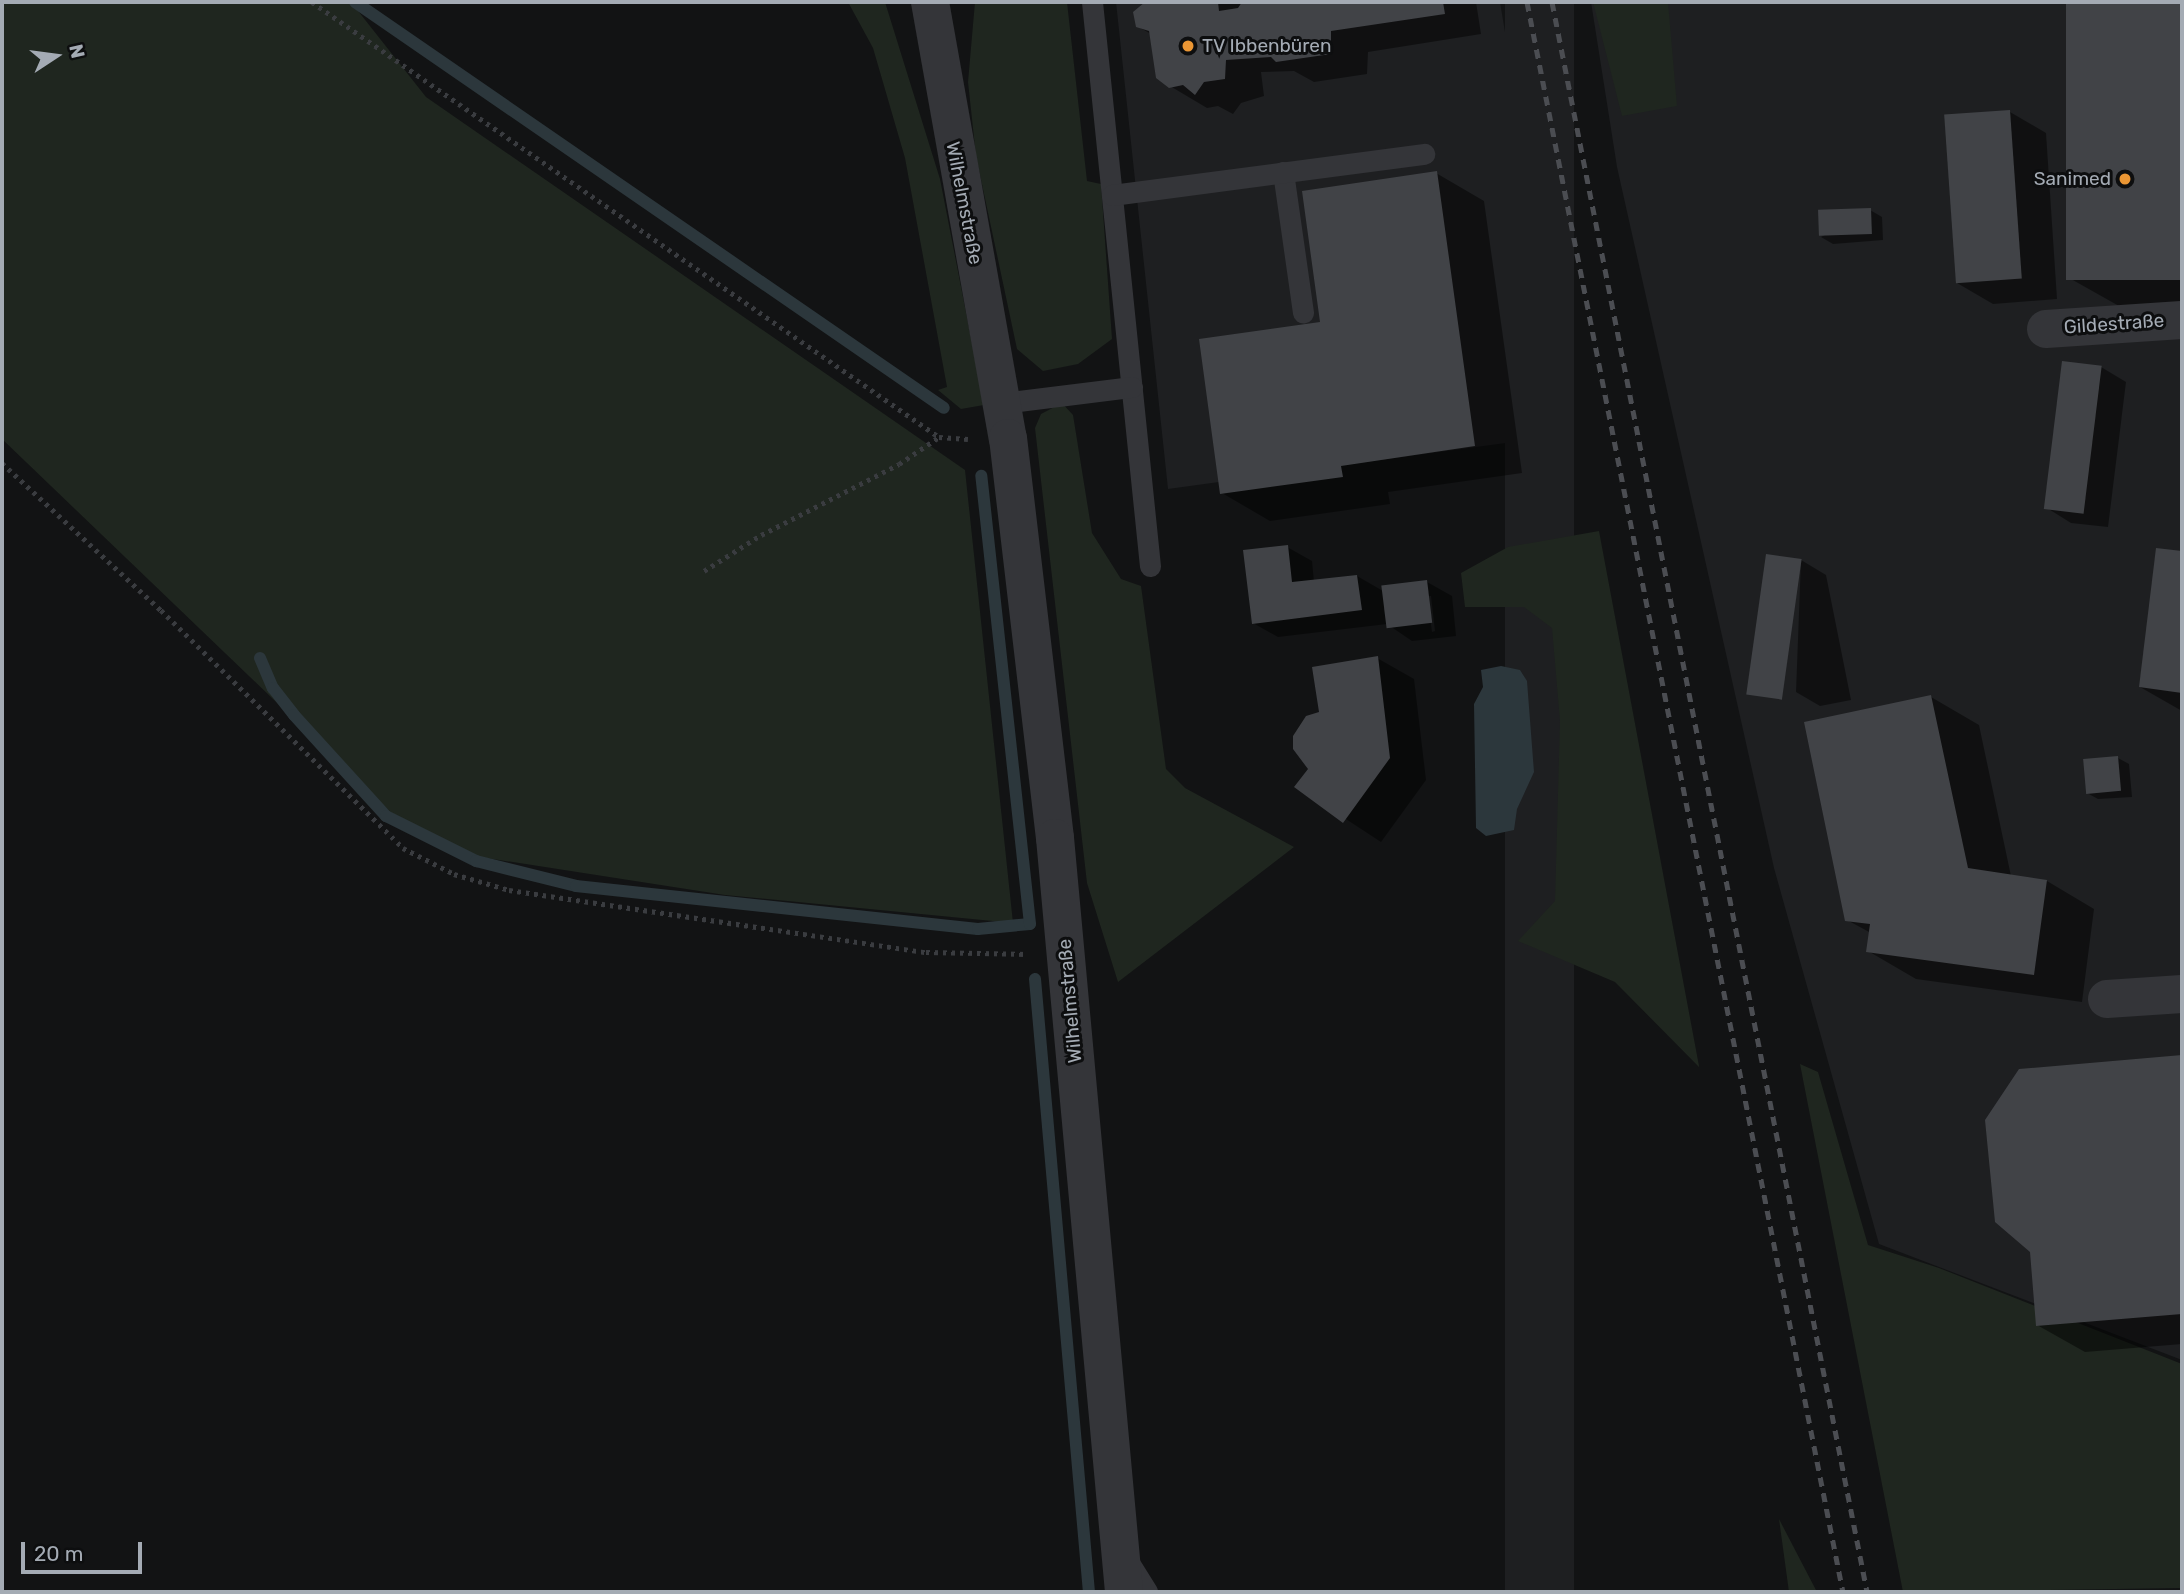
<!DOCTYPE html>
<meta charset="utf-8">
<style>
body{margin:0}
#map{position:relative;width:2184px;height:1594px;overflow:hidden;background:#121314;font-family:Rubik,sans-serif}
div>[style]{position:absolute}
.built>*{inset:0;background:#1e1f21;transform-origin:0 0}
.green>*{inset:0;background:#1f261f}
.water>*{inset:0;background:#2c373c}
.shadow>*{inset:0;background:#0007}
.stream>*{height:12px;margin:-6px;padding:0 6px;transform-origin:6px;border-radius:6px;background:#2c373c}
.building>*{inset:0;background:#414347;transform-origin:0 0}
.path>*{height:4.5px;margin-top:-2.25px;transform-origin:0;background:repeating-linear-gradient(90deg,#3a3c40 0 3.5px,transparent 0 8.5px)}
.lane>*{height:21px;margin:-10.5px;padding:0 10.5px;transform-origin:10.5px;border-radius:10.5px;background:#343539}
.street>*{height:38px;margin:-19px;padding:0 19px;transform-origin:19px;border-radius:19px;background:#343539}
.rail>*{height:5px;margin-top:-2.5px;transform-origin:0;background:repeating-linear-gradient(90deg,#4b4d52 0 9px,transparent 0 16px)}
.dots>*{width:19px;height:19px;translate:-50% -50%;box-sizing:border-box;border:4px solid #0d0e0f;border-radius:50%}
span{translate:-50% -50%;white-space:nowrap;text-align:center;line-height:1.15;-webkit-text-stroke:6px #0d0e0f;paint-order:stroke}
.poi-label{font-size:19px;color:#a4abb4}
.left{translate:0 -50%;text-align:left}
.right{translate:-100% -50%;text-align:right}
.street-label{font-size:19px;color:#a4abb4}
.frame{position:absolute;inset:0;border:4px solid #a4abb4;pointer-events:none}
.north{position:absolute;left:21px;top:21px;width:70px;height:70px;-webkit-text-stroke:5px #0d0e0f;paint-order:stroke;rotate:77deg;font-size:19px;font-weight:700;line-height:28px;text-align:center;color:#a4abb4}
.north::after{content:'';display:block;margin:auto;width:24px;height:32px;background:#a4abb4;clip-path:polygon(50% 0,100% 100%,50% 72%,0 100%)}
.scale{position:absolute;left:21px;top:1542px;width:121px;height:32px;box-sizing:border-box;border:4px solid #a4abb4;border-top:0;padding-left:9px;font-size:21px;line-height:24px;white-space:nowrap;color:#a4abb4;-webkit-text-stroke:5px #0d0e0f;paint-order:stroke}
</style>
<div id="map">
<div class="built">
<i style="clip-path:polygon(1116px 2px,1500px 2px,1572px 434px,1168px 489px)"></i>
<i style="left:1505px;top:2px;width:69px;height:1622px"></i>
<i style="clip-path:polygon(1591px 2px,2182px 2px,2182px 1360px,1879px 1244px,1774px 868px,1617px 167px)"></i>
</div>
<div class="green">
<i style="clip-path:polygon(2px 2px,351px 2px,426px 97px,965px 470px,1013px 923px,725px 895px,480px 857px,400px 821px,2px 439px)"></i>
<i style="clip-path:polygon(848px 2px,885px 2px,940px 179px,984px 405px,961px 409px,938px 390px,947px 387px,905px 158px,873px 48px)"></i>
<i style="clip-path:polygon(975px 2px,1067px 2px,1087px 181px,1101px 184px,1112px 339px,1078px 364px,1043px 371px,1017px 349px,976px 156px,968px 82px)"></i>
<i style="clip-path:polygon(1593px 2px,1668px 2px,1677px 106px,1622px 116px)"></i>
<i style="clip-path:polygon(1062px 403px,1073px 415px,1092px 533px,1121px 579px,1141px 586px,1166px 769px,1185px 788px,1294px 847px,1118px 982px,1087px 883px,1035px 428px,1041px 414px)"></i>
<i style="clip-path:polygon(1599px 531px,1699px 1066px,1699px 1067px,1615px 982px,1518px 941px,1555px 901px,1560px 721px,1552px 628px,1524px 607px,1465px 607px,1461px 573px,1508px 547px)"></i>
<i style="clip-path:polygon(1800px 1064px,1818px 1072px,1868px 1245px,1939px 1268px,2182px 1364px,2182px 1588px,1903px 1592px)"></i>
<i style="clip-path:polygon(1779px 1519px,1817px 1592px,1789px 1592px)"></i>
</div>
<div class="water">
<i style="clip-path:polygon(1501px 666px,1520px 670px,1527px 681px,1534px 772px,1517px 809px,1514px 830px,1486px 836px,1476px 828px,1474px 704px,1483px 687px,1481px 670px)"></i>
</div>
<div class="shadow">
<i style="clip-path:polygon(1146px 2px,1476px 2px,1481px 34px,1368px 52px,1367px 74px,1314px 82px,1294px 71px,1261px 72px,1264px 96px,1241px 103px,1233px 114px,1218px 106px,1207px 108px,1170px 86px,1151px 34px,1137px 26px)"></i>
<i style="clip-path:polygon(2067px 2px,2182px 2px,2182px 306px,2119px 306px,2071px 279px)"></i>
<i style="clip-path:polygon(2010px 112px,2046px 133px,2057px 299px,1993px 304px,1957px 283px)"></i>
<i style="clip-path:polygon(1436px 173px,1484px 201px,1522px 473px,1388px 492px,1390px 504px,1270px 521px,1222px 493px,1322px 323px)"></i>
<i style="clip-path:polygon(1870px 210px,1882px 217px,1883px 240px,1833px 244px,1821px 237px)"></i>
<i style="clip-path:polygon(2101px 367px,2126px 382px,2108px 527px,2071px 523px,2047px 508px)"></i>
<i style="clip-path:polygon(evenodd,1287px 547px,1312px 561px,1314px 582px,1357px 576px,1383px 591px,1427px 582px,1452px 596px,1456px 636px,1412px 641px,1387px 624px,1278px 637px,1253px 623px,1287px 547px,1427px 596px,1431px 596px,1435px 631px,1432px 632px,1427px 596px)"></i>
<i style="clip-path:polygon(2157px 550px,2182px 553px,2182px 711px,2140px 687px)"></i>
<i style="clip-path:polygon(1801px 560px,1826px 575px,1851px 700px,1820px 706px,1796px 692px)"></i>
<i style="clip-path:polygon(1377px 658px,1414px 679px,1426px 780px,1381px 842px,1297px 787px,1310px 769px,1321px 713px)"></i>
<i style="clip-path:polygon(1931px 697px,1979px 725px,2011px 876px,2047px 881px,2094px 909px,2082px 1002px,1916px 979px,1868px 951px,1871px 933px,1847px 920px)"></i>
<i style="clip-path:polygon(2118px 758px,2129px 764px,2132px 797px,2098px 799px,2087px 793px)"></i>
<i style="clip-path:polygon(2182px 1057px,2182px 1344px,2085px 1352px,2037px 1325px,2020px 1071px)"></i>
</div>
<div class="stream">
<i style="left:355px;top:2px;width:715px;rotate:34.58deg"></i>
<i style="left:260px;top:658px;width:33px;rotate:67deg"></i>
<i style="left:273px;top:688px;width:34px;rotate:52deg"></i>
<i style="left:294px;top:715px;width:137px;rotate:47.7deg"></i>
<i style="left:386px;top:816px;width:101px;rotate:26.6deg"></i>
<i style="left:476px;top:861px;width:103px;rotate:14deg"></i>
<i style="left:576px;top:886px;width:404px;rotate:6.1deg"></i>
<i style="left:978px;top:929px;width:52px;rotate:-5.5deg"></i>
<i style="left:1030px;top:924px;width:451px;rotate:-96.2deg"></i>
<i style="left:1035px;top:979px;width:615px;rotate:84.97deg"></i>
</div>
<div class="building">
<i style="clip-path:polygon(1145px 2px,1218px 2px,1219px 11px,1238px 8px,1242px 2px,1443px 2px,1445px 14px,1331px 31px,1331px 54px,1276px 62px,1271px 57px,1226px 60px,1225px 79px,1204px 82px,1195px 95px,1183px 85px,1169px 88px,1156px 78px,1149px 31px,1136px 27px,1133px 12px)"></i>
<i style="left:2066px;top:2px;width:116px;height:278px"></i>
<i style="left:2010px;top:110px;width:169px;height:66px;rotate:86deg"></i>
<i style="clip-path:polygon(1437px 171px,1475px 446px,1341px 466px,1343px 477px,1220px 494px,1199px 339px,1320px 322px,1302px 191px)"></i>
<i style="left:1871px;top:208px;width:26px;height:53px;rotate:88deg"></i>
<i style="left:2062px;top:361px;width:40px;height:149px;rotate:7deg"></i>
<i style="clip-path:polygon(1288px 545px,1292px 582px,1357px 575px,1362px 610px,1252px 624px,1243px 550px)"></i>
<i style="clip-path:polygon(2156px 548px,2182px 551px,2182px 693px,2139px 687px)"></i>
<i style="left:1766px;top:554px;width:36px;height:142px;rotate:8deg"></i>
<i style="left:1427px;top:580px;width:43px;height:46px;rotate:83deg"></i>
<i style="clip-path:polygon(1378px 656px,1390px 758px,1343px 823px,1294px 787px,1308px 769px,1293px 749px,1293px 736px,1306px 716px,1319px 712px,1312px 667px)"></i>
<i style="clip-path:polygon(1931px 695px,1968px 868px,2047px 880px,2034px 975px,1866px 952px,1870px 924px,1845px 921px,1804px 722px)"></i>
<i style="left:2118px;top:756px;width:35px;height:35px;rotate:85deg"></i>
<i style="clip-path:polygon(2182px 1055px,2182px 1314px,2036px 1326px,2030px 1252px,1995px 1222px,1985px 1120px,2019px 1069px)"></i>
</div>
<div class="path">
<i style="left:312px;top:2px;width:763px;rotate:34.75deg"></i>
<i style="left:939px;top:437px;width:29px;rotate:4deg"></i>
<i style="left:2px;top:463px;width:217px;rotate:42.8deg"></i>
<i style="left:161px;top:610px;width:339px;rotate:44.5deg"></i>
<i style="left:403px;top:848px;width:57px;rotate:27deg"></i>
<i style="left:454px;top:874px;width:57px;rotate:16.2deg"></i>
<i style="left:509px;top:890px;width:422px;rotate:8.5deg"></i>
<i style="left:926px;top:952px;width:101px;rotate:1.1deg"></i>
<i style="left:704px;top:571px;width:67px;rotate:-32.3deg"></i>
<i style="left:761px;top:535px;width:155px;rotate:-27.2deg"></i>
<i style="left:899px;top:464px;width:48px;rotate:-34deg"></i>
</div>
<div class="lane">
<i style="left:1092px;top:2px;width:567px;rotate:84.13deg"></i>
<i style="left:1283px;top:172px;width:142px;rotate:81.9deg"></i>
<i style="left:1112px;top:195px;width:315px;rotate:-7.5deg"></i>
<i style="left:1003px;top:403px;width:130px;rotate:-7.1deg"></i>
<i style="left:1128px;top:1561px;width:36px;rotate:58deg"></i>
</div>
<div class="street">
<i style="left:930px;top:2px;width:443px;rotate:79.9deg"></i>
<i style="left:1008px;top:438px;width:403px;rotate:83.3deg"></i>
<i style="left:1055px;top:838px;width:757px;rotate:84.77deg"></i>
<i style="left:2046px;top:329px;width:136px;rotate:-3.8deg"></i>
<i style="left:2107px;top:999px;width:75px;rotate:-3.8deg"></i>
</div>
<div class="rail">
<i style="left:1527px;top:2px;width:1621px;rotate:78.76deg"></i>
<i style="left:1552px;top:2px;width:1621px;rotate:78.79deg"></i>
</div>
<div class="dots">
<i style="left:1188px;top:46px;background:#ea9634"></i>
<i style="left:2125px;top:179px;background:#ea9634"></i>
</div>
<div class="poi-label">
<span class="left" style="left:1202px;top:46px">TV Ibbenbüren</span>
<span class="right" style="left:2111px;top:179px">Sanimed</span>
</div>
<div class="street-label">
<span style="left:964px;top:203px;rotate:79deg">Wilhelmstraße</span>
<span style="left:2114px;top:324px;rotate:-4deg">Gildestraße</span>
<span style="left:1070px;top:1001px;rotate:-95deg">Wilhelmstraße</span>
</div>
<div class="frame"></div>
<div class="north">N</div>
<div class="scale">20 m</div>
</div>
